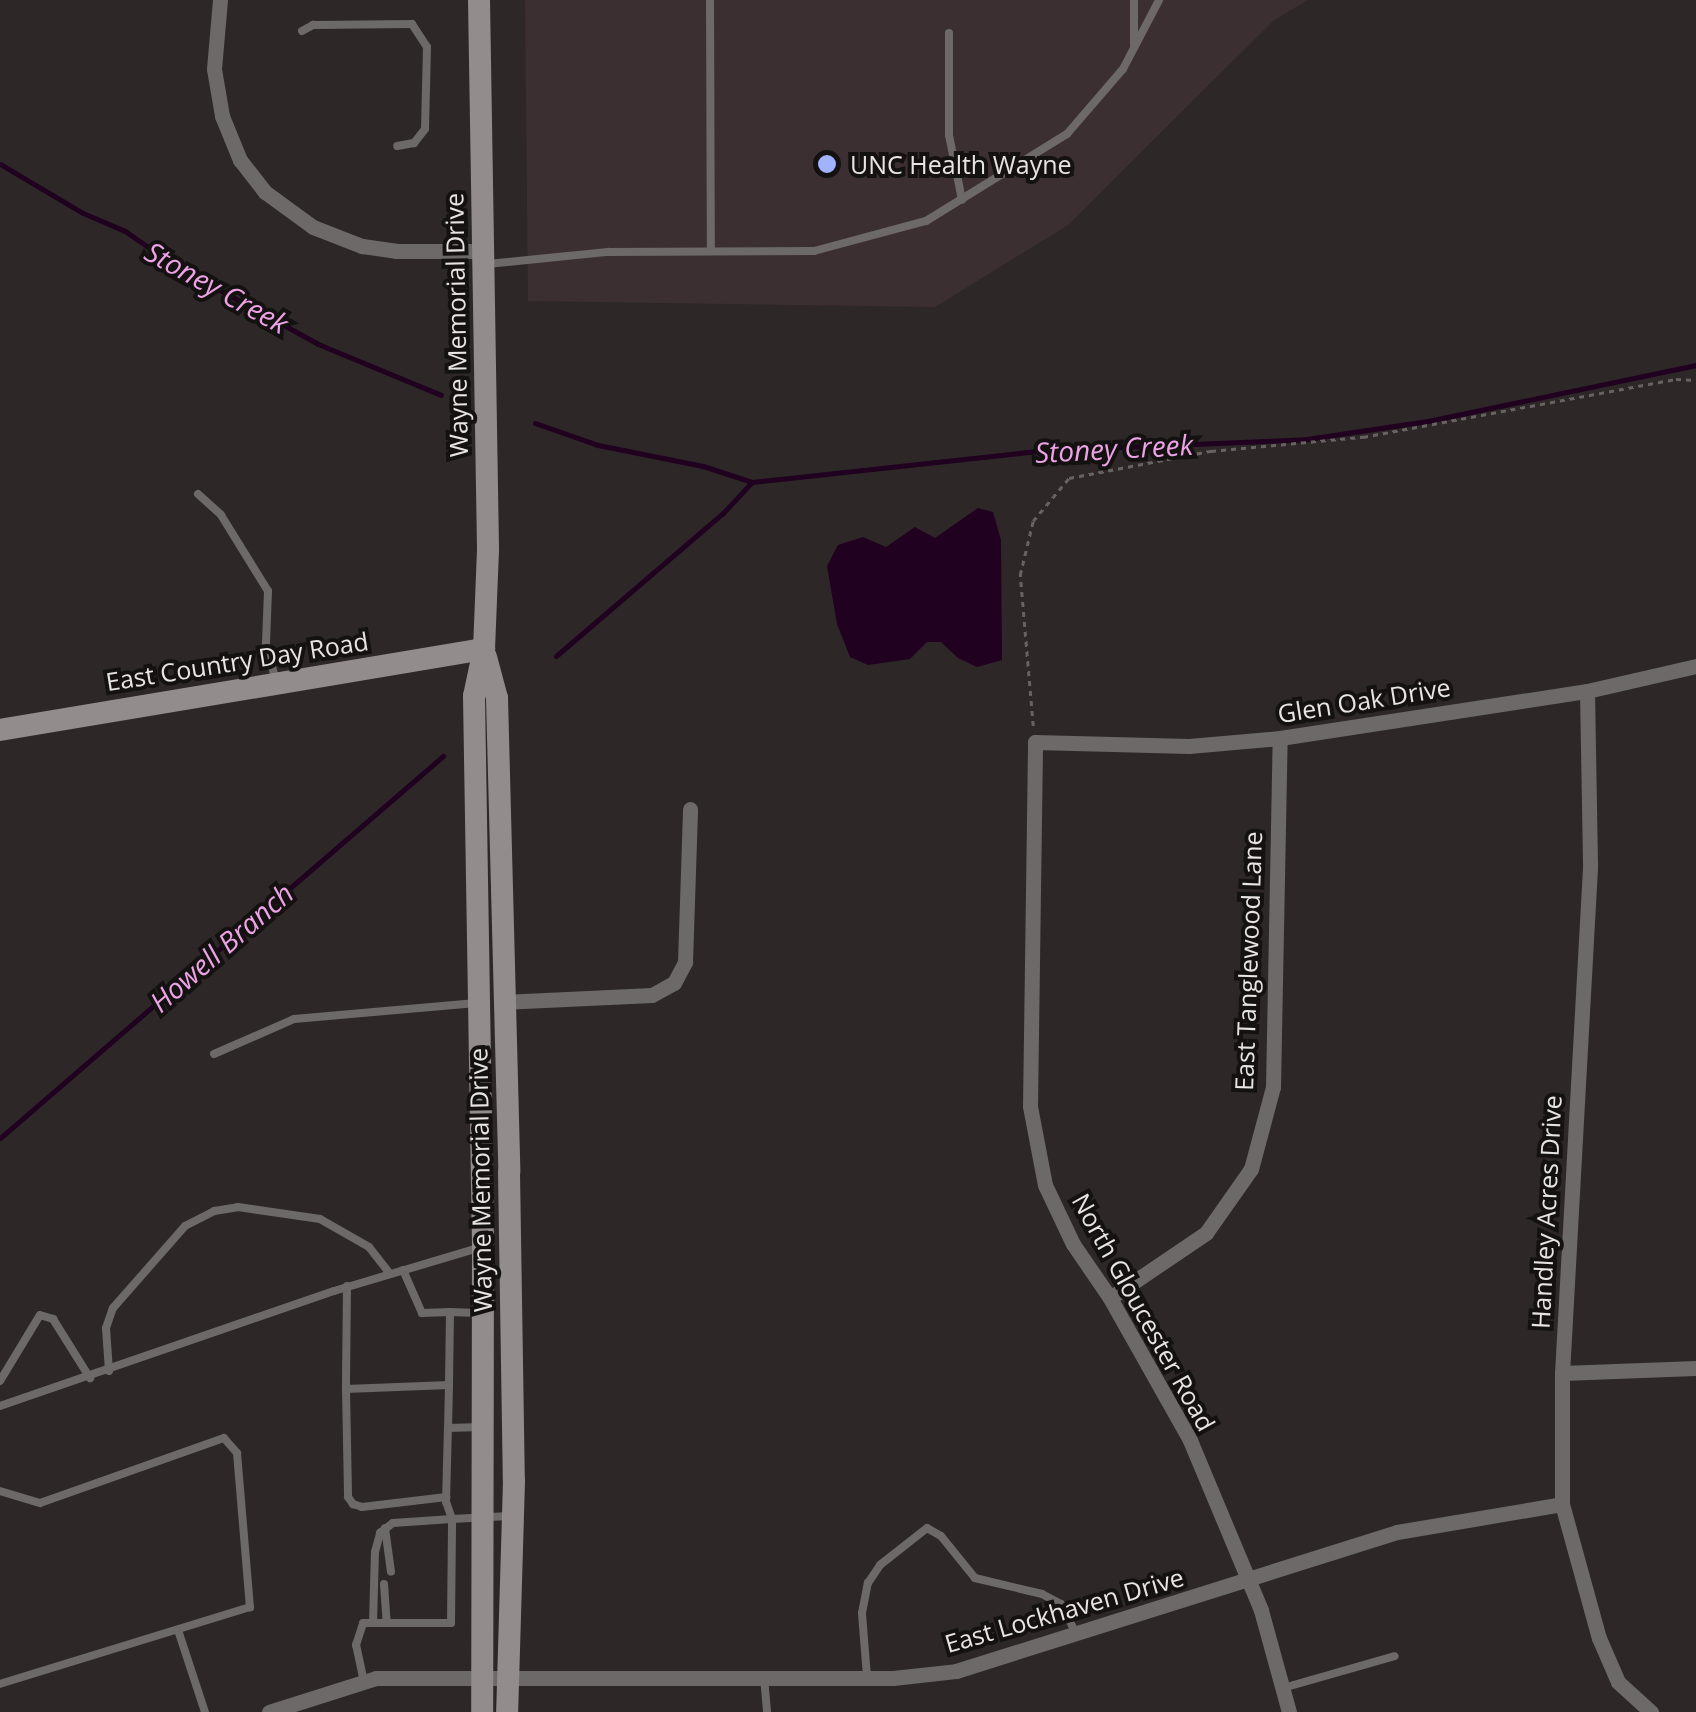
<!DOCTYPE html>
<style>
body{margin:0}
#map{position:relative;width:1696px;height:1712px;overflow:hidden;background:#2d2728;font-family:"Open Sans",sans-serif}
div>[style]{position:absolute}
.built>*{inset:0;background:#3c2f31}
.water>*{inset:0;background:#20011f}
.stream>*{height:5px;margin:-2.5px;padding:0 2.5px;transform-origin:2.5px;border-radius:2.5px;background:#20011f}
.path>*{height:2.5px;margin-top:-1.25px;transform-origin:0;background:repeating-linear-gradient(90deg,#686263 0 5px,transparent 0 10px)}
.lane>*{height:8px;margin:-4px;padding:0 4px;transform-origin:4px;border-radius:4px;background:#6c6968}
.street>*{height:15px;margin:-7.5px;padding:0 7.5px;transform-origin:7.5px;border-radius:7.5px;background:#6c6968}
.secondary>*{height:22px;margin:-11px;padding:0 11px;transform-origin:11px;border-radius:11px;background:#928d8c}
.dots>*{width:28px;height:28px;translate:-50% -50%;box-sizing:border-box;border:5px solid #141111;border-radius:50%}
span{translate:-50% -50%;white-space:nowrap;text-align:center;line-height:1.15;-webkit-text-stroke:8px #141111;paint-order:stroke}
.poi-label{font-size:25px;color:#e8e4e4}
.left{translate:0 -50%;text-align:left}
.street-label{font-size:25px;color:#e8e4e4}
.water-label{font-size:28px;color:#eda2e6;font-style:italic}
</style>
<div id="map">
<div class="built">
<i style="clip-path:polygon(525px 0,1308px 0,1274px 20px,1068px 225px,935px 307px,528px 301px)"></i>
</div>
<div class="water">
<i style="clip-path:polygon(978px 508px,993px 512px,1001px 540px,1002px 660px,977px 667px,958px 658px,941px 642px,927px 642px,910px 659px,868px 665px,850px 657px,837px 624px,827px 566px,838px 545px,863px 537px,886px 547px,915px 527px,935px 538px)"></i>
</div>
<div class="stream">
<i style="left:0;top:164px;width:96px;rotate:30.6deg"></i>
<i style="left:83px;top:213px;width:46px;rotate:23.2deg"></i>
<i style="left:125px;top:231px;width:60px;rotate:34.8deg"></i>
<i style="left:174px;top:265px;width:164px;rotate:28.7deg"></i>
<i style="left:318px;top:344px;width:133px;rotate:22.5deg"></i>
<i style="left:535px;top:423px;width:67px;rotate:19.2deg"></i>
<i style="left:598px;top:445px;width:107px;rotate:11.3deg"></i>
<i style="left:703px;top:466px;width:52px;rotate:18.1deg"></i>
<i style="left:752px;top:482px;width:298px;rotate:-6.2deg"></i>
<i style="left:1048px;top:450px;width:259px;rotate:-2.4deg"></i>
<i style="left:1307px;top:439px;width:122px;rotate:-8.5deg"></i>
<i style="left:1428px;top:421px;width:274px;rotate:-11.8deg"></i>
<i style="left:556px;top:656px;width:220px;rotate:-40.6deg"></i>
<i style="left:723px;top:513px;width:42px;rotate:-46.9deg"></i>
<i style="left:0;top:1138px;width:585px;rotate:-40.77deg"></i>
</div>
<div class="path">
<i style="left:1033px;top:726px;width:152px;rotate:-94.9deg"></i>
<i style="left:1020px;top:575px;width:56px;rotate:-76.5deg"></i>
<i style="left:1033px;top:521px;width:56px;rotate:-50.1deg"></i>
<i style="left:1069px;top:478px;width:145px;rotate:-10.8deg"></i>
<i style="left:1211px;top:451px;width:153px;rotate:-5.3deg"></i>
<i style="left:1363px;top:437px;width:318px;rotate:-10.5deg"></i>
<i style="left:1676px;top:379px;width:20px;rotate:3deg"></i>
</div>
<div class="lane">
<i style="left:710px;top:0;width:249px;rotate:89.8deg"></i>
<i style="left:1134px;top:0;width:45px;rotate:90deg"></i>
<i style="left:302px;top:31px;width:13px;rotate:-29deg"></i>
<i style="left:313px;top:25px;width:99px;rotate:-0.6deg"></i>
<i style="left:412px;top:24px;width:27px;rotate:57deg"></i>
<i style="left:427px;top:47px;width:82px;rotate:91.4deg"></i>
<i style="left:425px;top:129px;width:18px;rotate:128deg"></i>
<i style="left:414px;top:143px;width:17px;rotate:170deg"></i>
<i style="left:949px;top:33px;width:102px;rotate:90deg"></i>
<i style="left:949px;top:135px;width:66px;rotate:78.7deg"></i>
<i style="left:487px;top:264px;width:122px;rotate:-5.7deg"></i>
<i style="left:608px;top:252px;width:206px;rotate:-0.3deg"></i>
<i style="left:814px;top:251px;width:116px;rotate:-15deg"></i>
<i style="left:926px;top:221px;width:166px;rotate:-31.7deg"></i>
<i style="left:1067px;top:134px;width:86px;rotate:-49.3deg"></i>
<i style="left:1123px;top:69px;width:78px;rotate:-62.4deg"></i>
<i style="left:198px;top:494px;width:31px;rotate:42deg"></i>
<i style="left:221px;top:515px;width:89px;rotate:58.3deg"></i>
<i style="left:268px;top:591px;width:53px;rotate:92.2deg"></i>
<i style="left:266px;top:644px;width:38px;rotate:75deg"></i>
<i style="left:214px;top:1054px;width:87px;rotate:-23.6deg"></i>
<i style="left:294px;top:1019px;width:183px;rotate:-5deg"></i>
<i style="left:403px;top:1270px;width:47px;rotate:66.2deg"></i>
<i style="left:422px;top:1313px;width:28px;rotate:-2deg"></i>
<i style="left:450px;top:1312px;width:73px;rotate:90.8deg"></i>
<i style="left:347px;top:1286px;width:103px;rotate:90.6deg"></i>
<i style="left:346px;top:1389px;width:103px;rotate:-2.2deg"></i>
<i style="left:449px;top:1385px;width:43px;rotate:91.3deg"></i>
<i style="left:450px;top:1312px;width:28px;rotate:2deg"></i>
<i style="left:109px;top:1371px;width:43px;rotate:-94deg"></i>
<i style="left:106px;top:1328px;width:21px;rotate:-71deg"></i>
<i style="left:113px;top:1308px;width:109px;rotate:-48.7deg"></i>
<i style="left:185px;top:1226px;width:33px;rotate:-27deg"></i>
<i style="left:214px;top:1211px;width:24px;rotate:-9deg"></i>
<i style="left:238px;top:1207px;width:83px;rotate:8.3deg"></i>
<i style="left:320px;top:1219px;width:56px;rotate:29.7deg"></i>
<i style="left:369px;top:1247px;width:34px;rotate:52deg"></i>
<i style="left:0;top:1381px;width:77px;rotate:-58.8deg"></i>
<i style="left:40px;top:1315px;width:14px;rotate:17deg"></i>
<i style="left:53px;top:1319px;width:70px;rotate:57.9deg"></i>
<i style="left:346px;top:1389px;width:108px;rotate:88.9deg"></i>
<i style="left:348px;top:1497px;width:9px;rotate:54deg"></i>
<i style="left:353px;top:1504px;width:9px;rotate:18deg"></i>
<i style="left:362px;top:1507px;width:85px;rotate:-6.8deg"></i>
<i style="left:0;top:1406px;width:353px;rotate:-19deg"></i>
<i style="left:334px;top:1291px;width:150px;rotate:-16.6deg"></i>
<i style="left:0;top:1491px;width:42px;rotate:16.7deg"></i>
<i style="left:40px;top:1503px;width:195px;rotate:-19.5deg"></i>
<i style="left:224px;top:1438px;width:20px;rotate:49deg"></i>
<i style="left:237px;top:1453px;width:155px;rotate:85.2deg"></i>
<i style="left:250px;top:1607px;width:262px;rotate:162.9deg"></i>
<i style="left:385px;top:1528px;width:44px;rotate:82.2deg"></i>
<i style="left:384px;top:1584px;width:39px;rotate:86deg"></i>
<i style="left:373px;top:1623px;width:71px;rotate:-88.4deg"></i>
<i style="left:375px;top:1552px;width:20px;rotate:-75deg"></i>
<i style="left:380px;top:1533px;width:16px;rotate:-38deg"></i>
<i style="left:393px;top:1523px;width:59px;rotate:-3.9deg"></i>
<i style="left:452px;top:1519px;width:18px;rotate:-109deg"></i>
<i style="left:446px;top:1502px;width:74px;rotate:-88.5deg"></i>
<i style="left:448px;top:1428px;width:32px;rotate:-2deg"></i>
<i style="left:178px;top:1630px;width:86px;rotate:71.8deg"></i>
<i style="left:764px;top:1677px;width:35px;rotate:85deg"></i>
<i style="left:867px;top:1677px;width:64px;rotate:-94.5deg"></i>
<i style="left:862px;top:1613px;width:31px;rotate:-79deg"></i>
<i style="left:868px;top:1583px;width:22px;rotate:-56deg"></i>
<i style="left:880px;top:1565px;width:60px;rotate:-38.2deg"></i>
<i style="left:927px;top:1528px;width:16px;rotate:30deg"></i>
<i style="left:941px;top:1536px;width:54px;rotate:51deg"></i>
<i style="left:975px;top:1578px;width:69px;rotate:13.4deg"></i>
<i style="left:1042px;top:1594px;width:21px;rotate:28deg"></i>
<i style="left:1061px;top:1604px;width:34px;rotate:63deg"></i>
<i style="left:364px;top:1682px;width:38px;rotate:-102deg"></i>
<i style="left:356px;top:1645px;width:23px;rotate:-72deg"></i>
<i style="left:363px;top:1623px;width:88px"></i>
<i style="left:451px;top:1623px;width:104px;rotate:-89.4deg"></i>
<i style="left:452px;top:1519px;width:57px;rotate:-3deg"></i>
<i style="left:1283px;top:1688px;width:116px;rotate:-15.9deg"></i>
</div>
<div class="street">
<i style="left:220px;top:0;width:69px;rotate:95deg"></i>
<i style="left:214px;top:69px;width:48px;rotate:80.3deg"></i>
<i style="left:222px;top:116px;width:48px;rotate:67.8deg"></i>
<i style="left:240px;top:160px;width:41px;rotate:52deg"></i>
<i style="left:265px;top:192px;width:59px;rotate:36.1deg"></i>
<i style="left:313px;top:227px;width:53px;rotate:21.2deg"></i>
<i style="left:362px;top:246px;width:34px;rotate:8deg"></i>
<i style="left:396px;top:251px;width:87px"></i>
<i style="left:1587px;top:691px;width:177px;rotate:89deg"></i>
<i style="left:1590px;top:868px;width:506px;rotate:93.17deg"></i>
<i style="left:1562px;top:1373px;width:131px;rotate:90deg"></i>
<i style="left:1562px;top:1504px;width:139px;rotate:74.6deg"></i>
<i style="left:1599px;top:1638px;width:48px;rotate:66.6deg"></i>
<i style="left:1618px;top:1682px;width:45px;rotate:42.3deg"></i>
<i style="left:503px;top:1002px;width:149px;rotate:-2.7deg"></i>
<i style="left:652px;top:995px;width:25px;rotate:-29deg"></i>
<i style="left:674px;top:983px;width:24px;rotate:-62deg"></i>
<i style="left:685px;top:962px;width:153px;rotate:-88.1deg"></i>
<i style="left:1110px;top:1298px;width:116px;rotate:-34.1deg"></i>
<i style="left:1206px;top:1233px;width:78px;rotate:-54.9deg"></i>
<i style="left:1251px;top:1169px;width:85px;rotate:-75deg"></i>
<i style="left:1273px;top:1087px;width:349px;rotate:-88.9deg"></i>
<i style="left:1562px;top:1373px;width:134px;rotate:-2.1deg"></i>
<i style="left:269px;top:1712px;width:112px;rotate:-17.6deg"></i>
<i style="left:376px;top:1678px;width:517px"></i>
<i style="left:893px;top:1678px;width:63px;rotate:-6.3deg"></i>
<i style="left:956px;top:1671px;width:462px;rotate:-17.5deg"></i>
<i style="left:1397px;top:1532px;width:167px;rotate:-9.6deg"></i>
<i style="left:1289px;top:1712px;width:106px;rotate:-105.4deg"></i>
<i style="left:1261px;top:1610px;width:184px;rotate:-112.7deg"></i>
<i style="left:1190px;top:1440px;width:163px;rotate:-119.4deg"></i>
<i style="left:1110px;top:1298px;width:65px;rotate:-124.4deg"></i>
<i style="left:1073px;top:1244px;width:65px;rotate:-115.4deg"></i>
<i style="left:1045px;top:1185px;width:80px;rotate:-100.8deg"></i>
<i style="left:1030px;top:1106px;width:364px;rotate:-89.2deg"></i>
<i style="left:1035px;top:742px;width:154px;rotate:1.5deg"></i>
<i style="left:1189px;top:746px;width:91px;rotate:-5deg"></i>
<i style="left:1280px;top:738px;width:311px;rotate:-8.7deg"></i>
<i style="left:1587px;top:691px;width:112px;rotate:-12.9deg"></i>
</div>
<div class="secondary">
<i style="left:479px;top:0;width:550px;rotate:89.06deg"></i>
<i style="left:488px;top:550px;width:99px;rotate:92.3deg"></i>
<i style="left:484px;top:649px;width:48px;rotate:102deg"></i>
<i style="left:474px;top:696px;width:551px;rotate:89.06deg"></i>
<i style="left:483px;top:1247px;width:465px;rotate:90.1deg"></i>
<i style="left:486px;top:657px;width:42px;rotate:75deg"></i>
<i style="left:497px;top:698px;width:474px;rotate:88.5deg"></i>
<i style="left:509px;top:1172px;width:309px;rotate:89.1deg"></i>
<i style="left:514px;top:1481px;width:231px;rotate:91.7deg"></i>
<i style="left:0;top:730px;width:491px;rotate:-9.5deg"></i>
</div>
<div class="dots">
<i style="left:827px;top:164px;background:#a1b3fd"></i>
</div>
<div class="poi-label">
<span class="left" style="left:850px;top:164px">UNC Health Wayne</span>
</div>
<div class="street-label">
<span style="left:456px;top:325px;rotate:-91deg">Wayne Memorial Drive</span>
<span style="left:237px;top:661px;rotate:-9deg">East Country Day Road</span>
<span style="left:1364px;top:700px;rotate:-9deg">Glen Oak Drive</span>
<span style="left:1248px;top:961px;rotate:-88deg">East Tanglewood Lane</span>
<span style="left:480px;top:1180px;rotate:-91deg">Wayne Memorial Drive</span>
<span style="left:1546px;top:1212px;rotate:-87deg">Handley Acres Drive</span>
<span style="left:1144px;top:1312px;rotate:61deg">North Gloucester Road</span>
<span style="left:1064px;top:1610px;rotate:-16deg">East Lockhaven Drive</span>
</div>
<div class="water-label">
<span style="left:217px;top:287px;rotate:29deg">Stoney Creek</span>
<span style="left:1114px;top:448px;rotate:-3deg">Stoney Creek</span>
<span style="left:221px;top:947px;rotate:-41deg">Howell Branch</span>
</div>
</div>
